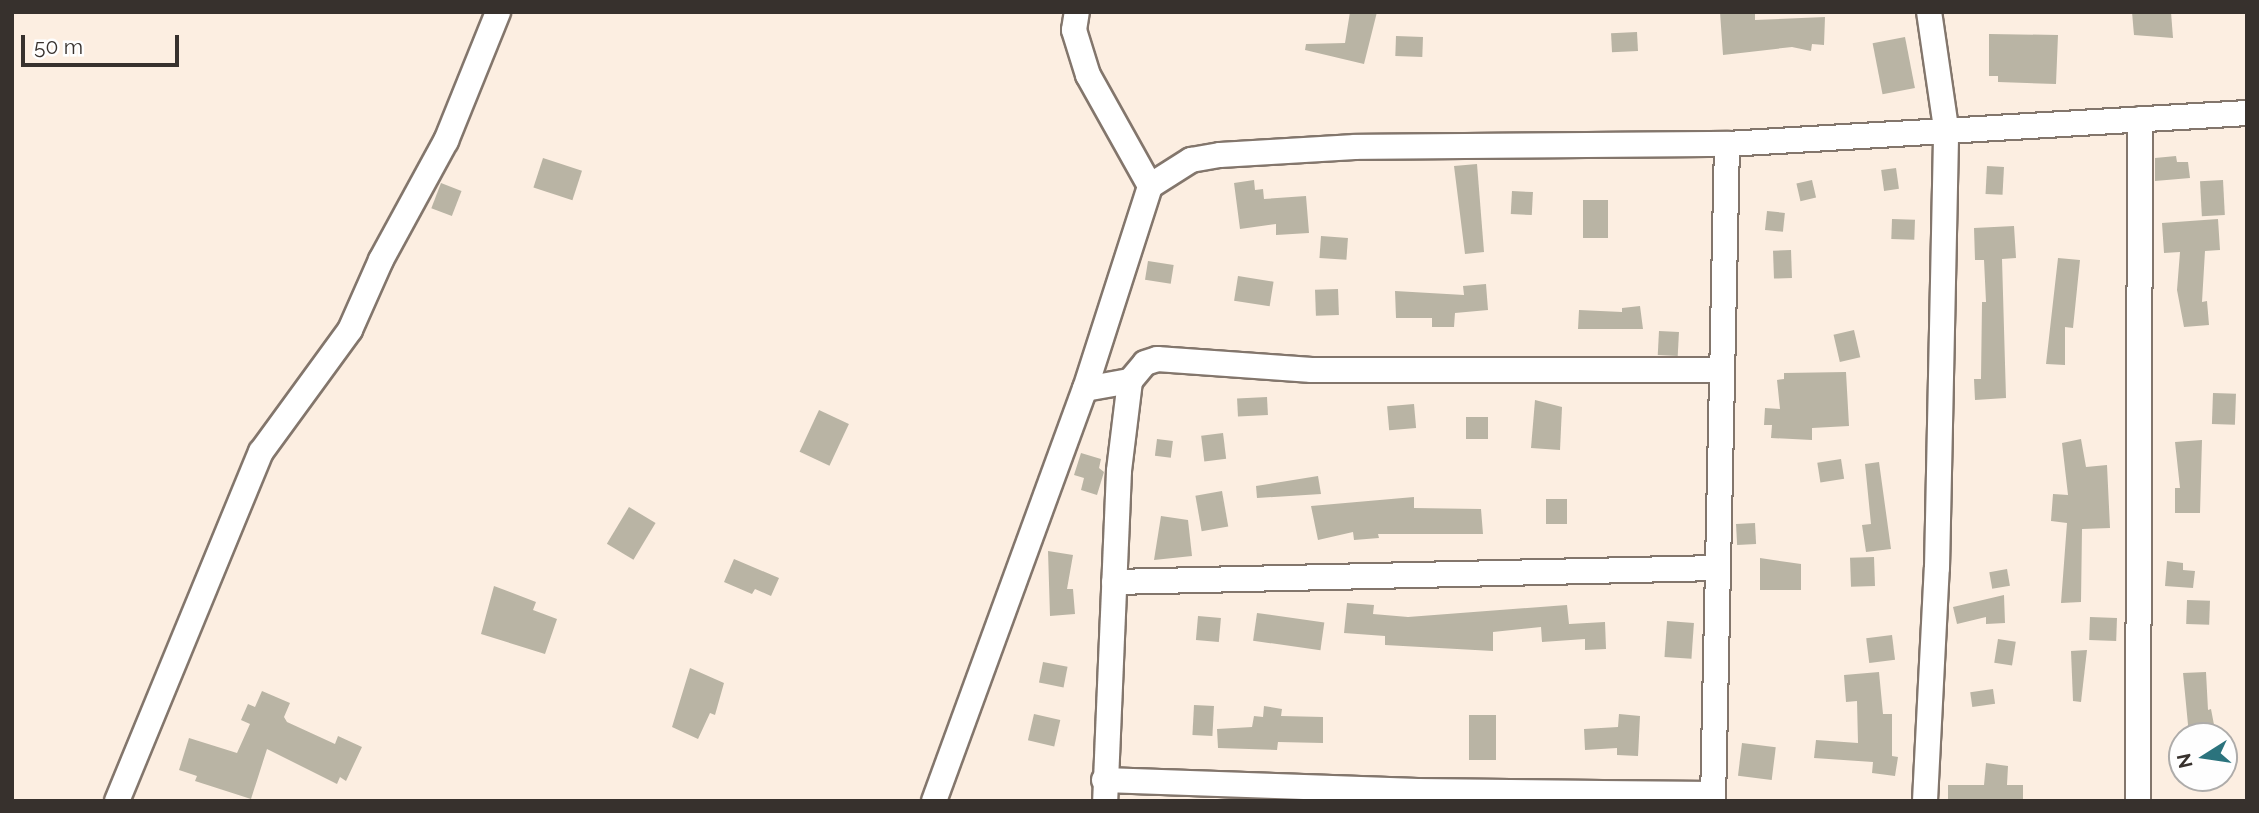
<!DOCTYPE html>
<style>
body{margin:0}
#map{position:relative;width:2259px;height:813px;overflow:hidden;background:#fceee1;font-family:Raleway,sans-serif}
div>[style]{position:absolute}
.building>*{inset:0;background:#b9b4a4;transform-origin:0 0}
.roads{filter:drop-shadow(2px 0 #83766c) drop-shadow(-2px 0 #83766c) drop-shadow(0 2px #83766c) drop-shadow(0 -2px #83766c)}
.minor>*{height:24px;margin:-12px;padding:0 12px;transform-origin:12px;border-radius:12px;background:#fff}
span{translate:-50% -50%;white-space:nowrap;text-align:center;line-height:1.15;-webkit-text-stroke:7px #fefefe;paint-order:stroke}
.frame{position:absolute;inset:0;border:14px solid #37312d;pointer-events:none}
.north{position:absolute;left:2168px;top:722px;width:70px;height:70px;box-sizing:border-box;background:#fefefe;border:2px solid #aeacaa;border-radius:50%;rotate:258deg;font-size:19px;font-weight:700;line-height:28px;text-align:center;color:#37312d}
.north::after{content:'';display:block;margin:auto;width:24px;height:32px;background:#2b737d;clip-path:polygon(50% 0,100% 100%,50% 72%,0 100%)}
.scale{position:absolute;left:21px;top:35px;width:158px;height:32px;box-sizing:border-box;border:4px solid #37312d;border-top:0;padding-left:9px;font-size:21px;line-height:24px;white-space:nowrap;color:#37312d;-webkit-text-stroke:5px #fefefe;paint-order:stroke}
</style>
<div id="map">
<div class="building">
<i style="clip-path:polygon(1350px 12px,1377px 12px,1364px 64px,1305px 50px,1306px 44px,1345px 43px)"></i>
<i style="clip-path:polygon(1720px 12px,1755px 12px,1755px 20px,1825px 17px,1824px 45px,1812px 44px,1811px 51px,1792px 47px,1723px 55px)"></i>
<i style="clip-path:polygon(2132px 12px,2171px 12px,2173px 38px,2134px 35px)"></i>
<i style="left:1637px;top:32px;width:19px;height:26px;rotate:87deg"></i>
<i style="clip-path:polygon(1989px 34px,2058px 35px,2056px 84px,1998px 82px,1998px 76px,1989px 76px)"></i>
<i style="left:1396px;top:36px;width:27px;height:20px;rotate:2deg"></i>
<i style="left:1905px;top:37px;width:52px;height:33px;rotate:79deg"></i>
<i style="clip-path:polygon(2176px 156px,2177px 162px,2188px 162px,2190px 178px,2155px 181px,2155px 158px)"></i>
<i style="left:543px;top:158px;width:41px;height:31px;rotate:18deg"></i>
<i style="clip-path:polygon(1477px 164px,1484px 252px,1465px 254px,1454px 166px)"></i>
<i style="left:1987px;top:166px;width:17px;height:28px;rotate:3deg"></i>
<i style="left:1896px;top:168px;width:21px;height:15px;rotate:82deg"></i>
<i style="clip-path:polygon(1254px 180px,1255px 190px,1263px 189px,1264px 199px,1306px 196px,1309px 233px,1276px 235px,1276px 224px,1240px 229px,1234px 183px)"></i>
<i style="left:1812px;top:180px;width:18px;height:16px;rotate:77deg"></i>
<i style="left:2223px;top:180px;width:35px;height:23px;rotate:87deg"></i>
<i style="left:441px;top:183px;width:22px;height:27px;rotate:21deg"></i>
<i style="left:1512px;top:191px;width:21px;height:23px;rotate:3deg"></i>
<i style="left:1583px;top:200px;width:25px;height:38px"></i>
<i style="left:1767px;top:211px;width:18px;height:19px;rotate:6deg"></i>
<i style="left:1892px;top:219px;width:23px;height:20px;rotate:2deg"></i>
<i style="clip-path:polygon(2218px 219px,2220px 250px,2205px 251px,2202px 302px,2207px 301px,2209px 325px,2184px 327px,2177px 290px,2180px 252px,2164px 253px,2162px 223px)"></i>
<i style="clip-path:polygon(2014px 226px,2016px 258px,2002px 259px,2006px 398px,1975px 400px,1974px 379px,1981px 379px,1982px 302px,1986px 302px,1984px 260px,1975px 260px,1974px 228px)"></i>
<i style="left:1321px;top:236px;width:27px;height:22px;rotate:4deg"></i>
<i style="left:1791px;top:250px;width:28px;height:18px;rotate:88deg"></i>
<i style="clip-path:polygon(2058px 258px,2080px 260px,2073px 328px,2065px 327px,2065px 365px,2046px 364px)"></i>
<i style="left:1148px;top:261px;width:26px;height:19px;rotate:9deg"></i>
<i style="left:1238px;top:276px;width:36px;height:25px;rotate:9deg"></i>
<i style="clip-path:polygon(1486px 284px,1488px 310px,1455px 313px,1454px 327px,1432px 327px,1432px 318px,1396px 318px,1395px 291px,1464px 295px,1463px 286px)"></i>
<i style="left:1338px;top:289px;width:26px;height:23px;rotate:88deg"></i>
<i style="clip-path:polygon(1640px 306px,1643px 329px,1578px 329px,1579px 310px,1622px 312px,1622px 308px)"></i>
<i style="left:1854px;top:330px;width:28px;height:21px;rotate:77deg"></i>
<i style="left:1659px;top:331px;width:20px;height:24px;rotate:3deg"></i>
<i style="clip-path:polygon(1846px 372px,1849px 426px,1812px 428px,1812px 440px,1771px 438px,1772px 425px,1764px 425px,1765px 408px,1780px 409px,1777px 380px,1784px 379px,1784px 373px)"></i>
<i style="left:2213px;top:393px;width:23px;height:31px;rotate:2deg"></i>
<i style="left:1267px;top:397px;width:18px;height:30px;rotate:87deg"></i>
<i style="clip-path:polygon(1535px 400px,1562px 407px,1560px 450px,1531px 448px)"></i>
<i style="left:1414px;top:404px;width:24px;height:27px;rotate:85deg"></i>
<i style="left:819px;top:410px;width:33px;height:46px;rotate:25deg"></i>
<i style="left:1466px;top:417px;width:22px;height:22px"></i>
<i style="left:1223px;top:433px;width:26px;height:22px;rotate:83deg"></i>
<i style="left:1157px;top:439px;width:16px;height:17px;rotate:7deg"></i>
<i style="clip-path:polygon(2081px 439px,2086px 467px,2107px 465px,2110px 528px,2082px 529px,2081px 602px,2061px 603px,2067px 523px,2051px 521px,2053px 494px,2068px 495px,2062px 443px)"></i>
<i style="clip-path:polygon(2202px 440px,2200px 513px,2175px 513px,2175px 488px,2180px 488px,2175px 442px)"></i>
<i style="clip-path:polygon(1081px 453px,1101px 459px,1099px 468px,1104px 472px,1097px 495px,1081px 490px,1084px 478px,1074px 475px)"></i>
<i style="left:1841px;top:459px;width:20px;height:24px;rotate:81deg"></i>
<i style="clip-path:polygon(1879px 462px,1891px 549px,1866px 552px,1862px 525px,1871px 524px,1865px 464px)"></i>
<i style="clip-path:polygon(1318px 476px,1321px 494px,1257px 498px,1256px 486px)"></i>
<i style="left:1222px;top:491px;width:36px;height:27px;rotate:80deg"></i>
<i style="clip-path:polygon(1414px 497px,1414px 508px,1481px 509px,1483px 534px,1378px 534px,1379px 538px,1354px 540px,1353px 532px,1318px 540px,1311px 506px)"></i>
<i style="left:1567px;top:499px;width:25px;height:21px;rotate:90deg"></i>
<i style="left:629px;top:507px;width:31px;height:43px;rotate:31deg"></i>
<i style="clip-path:polygon(1161px 516px,1188px 520px,1192px 556px,1154px 560px)"></i>
<i style="left:1755px;top:523px;width:21px;height:19px;rotate:87deg"></i>
<i style="clip-path:polygon(1048px 551px,1073px 555px,1067px 589px,1073px 589px,1075px 614px,1050px 616px)"></i>
<i style="left:1874px;top:557px;width:29px;height:24px;rotate:88deg"></i>
<i style="clip-path:polygon(1760px 558px,1801px 564px,1801px 590px,1760px 590px)"></i>
<i style="clip-path:polygon(734px 559px,779px 578px,771px 596px,755px 589px,752px 594px,724px 582px)"></i>
<i style="clip-path:polygon(2167px 561px,2183px 563px,2183px 570px,2195px 571px,2193px 588px,2165px 586px)"></i>
<i style="left:2007px;top:569px;width:17px;height:18px;rotate:80deg"></i>
<i style="clip-path:polygon(494px 586px,536px 602px,533px 610px,557px 619px,545px 654px,481px 634px)"></i>
<i style="clip-path:polygon(2004px 595px,2005px 623px,1986px 624px,1986px 617px,1957px 624px,1953px 607px)"></i>
<i style="left:2187px;top:600px;width:23px;height:24px;rotate:2deg"></i>
<i style="clip-path:polygon(1347px 603px,1374px 605px,1373px 614px,1408px 617px,1567px 605px,1569px 624px,1605px 622px,1606px 649px,1585px 650px,1585px 639px,1542px 642px,1541px 627px,1493px 632px,1493px 651px,1385px 645px,1385px 636px,1344px 633px)"></i>
<i style="left:1257px;top:613px;width:68px;height:28px;rotate:8deg"></i>
<i style="left:1198px;top:616px;width:23px;height:24px;rotate:5deg"></i>
<i style="left:2090px;top:617px;width:27px;height:23px;rotate:2deg"></i>
<i style="left:1667px;top:621px;width:27px;height:36px;rotate:4deg"></i>
<i style="left:1892px;top:635px;width:25px;height:26px;rotate:83deg"></i>
<i style="left:1998px;top:639px;width:18px;height:24px;rotate:9deg"></i>
<i style="clip-path:polygon(2087px 650px,2081px 702px,2073px 701px,2071px 651px)"></i>
<i style="left:1043px;top:662px;width:25px;height:21px;rotate:11deg"></i>
<i style="clip-path:polygon(690px 668px,724px 683px,715px 715px,710px 713px,698px 739px,672px 727px)"></i>
<i style="clip-path:polygon(1879px 672px,1883px 714px,1892px 714px,1892px 756px,1898px 757px,1895px 776px,1872px 773px,1873px 762px,1814px 758px,1816px 740px,1858px 743px,1857px 701px,1846px 702px,1844px 675px)"></i>
<i style="clip-path:polygon(2206px 672px,2208px 710px,2211px 709px,2215px 730px,2189px 735px,2183px 673px)"></i>
<i style="left:1993px;top:689px;width:15px;height:23px;rotate:82deg"></i>
<i style="clip-path:polygon(262px 691px,290px 703px,284px 717px,287px 722px,335px 744px,338px 736px,362px 747px,346px 781px,340px 777px,337px 784px,267px 749px,251px 799px,195px 781px,197px 776px,179px 770px,189px 738px,237px 753px,250px 724px,241px 720px,248px 704px,255px 707px)"></i>
<i style="left:1194px;top:705px;width:20px;height:30px;rotate:3deg"></i>
<i style="clip-path:polygon(1264px 706px,1282px 709px,1281px 716px,1323px 717px,1323px 743px,1278px 742px,1277px 750px,1218px 748px,1217px 729px,1252px 727px,1254px 716px,1263px 717px)"></i>
<i style="left:1034px;top:714px;width:27px;height:27px;rotate:13deg"></i>
<i style="clip-path:polygon(1619px 714px,1640px 716px,1638px 756px,1617px 755px,1617px 748px,1585px 750px,1584px 729px,1618px 727px)"></i>
<i style="left:1469px;top:715px;width:27px;height:45px"></i>
<i style="left:1742px;top:743px;width:34px;height:33px;rotate:7deg"></i>
<i style="clip-path:polygon(1986px 763px,2008px 766px,2007px 785px,2023px 785px,2023px 801px,1948px 801px,1948px 785px,1984px 785px)"></i>
</div>
<div class="roads">
<div class="minor">
<i style="left:1150px;top:186px;width:49px;rotate:-32.4deg"></i>
<i style="left:1191px;top:160px;width:29px;rotate:-10deg"></i>
<i style="left:1220px;top:155px;width:135px;rotate:-3.4deg"></i>
<i style="left:1355px;top:147px;width:372px;rotate:-0.5deg"></i>
<i style="left:1727px;top:144px;width:521px;rotate:-3.41deg"></i>
<i style="left:1130px;top:381px;width:23px;rotate:-50deg"></i>
<i style="left:1145px;top:363px;width:13px;rotate:-18deg"></i>
<i style="left:1157px;top:359px;width:155px;rotate:4.1deg"></i>
<i style="left:1312px;top:370px;width:408px"></i>
<i style="left:1085px;top:389px;width:46px;rotate:-10.1deg"></i>
<i style="left:1130px;top:381px;width:91px;rotate:97deg"></i>
<i style="left:1119px;top:471px;width:330px;rotate:92.4deg"></i>
<i style="left:1114px;top:582px;width:603px;rotate:-1.33deg"></i>
<i style="left:1104px;top:780px;width:314px;rotate:2deg"></i>
<i style="left:1418px;top:791px;width:295px;rotate:0.6deg"></i>
<i style="left:117px;top:801px;width:378px;rotate:-67.6deg"></i>
<i style="left:261px;top:452px;width:151px;rotate:-53.9deg"></i>
<i style="left:350px;top:330px;width:77px;rotate:-66.1deg"></i>
<i style="left:381px;top:260px;width:136px;rotate:-61.4deg"></i>
<i style="left:446px;top:141px;width:139px;rotate:-68deg"></i>
<i style="left:934px;top:801px;width:439px;rotate:-69.9deg"></i>
<i style="left:1085px;top:389px;width:213px;rotate:-72.2deg"></i>
<i style="left:1150px;top:186px;width:127px;rotate:-119.2deg"></i>
<i style="left:1088px;top:75px;width:47px;rotate:-107.3deg"></i>
<i style="left:1074px;top:30px;width:18px;rotate:-81deg"></i>
<i style="left:1713px;top:801px;width:657px;rotate:-88.78deg"></i>
<i style="left:1925px;top:801px;width:233px;rotate:-87.1deg"></i>
<i style="left:1937px;top:568px;width:440px;rotate:-88.8deg"></i>
<i style="left:1946px;top:128px;width:117px;rotate:-98.3deg"></i>
<i style="left:2138px;top:801px;width:682px;rotate:-89.83deg"></i>
</div>
</div>
<div class="frame"></div>
<div class="north">N</div>
<div class="scale">50 m</div>
</div>
